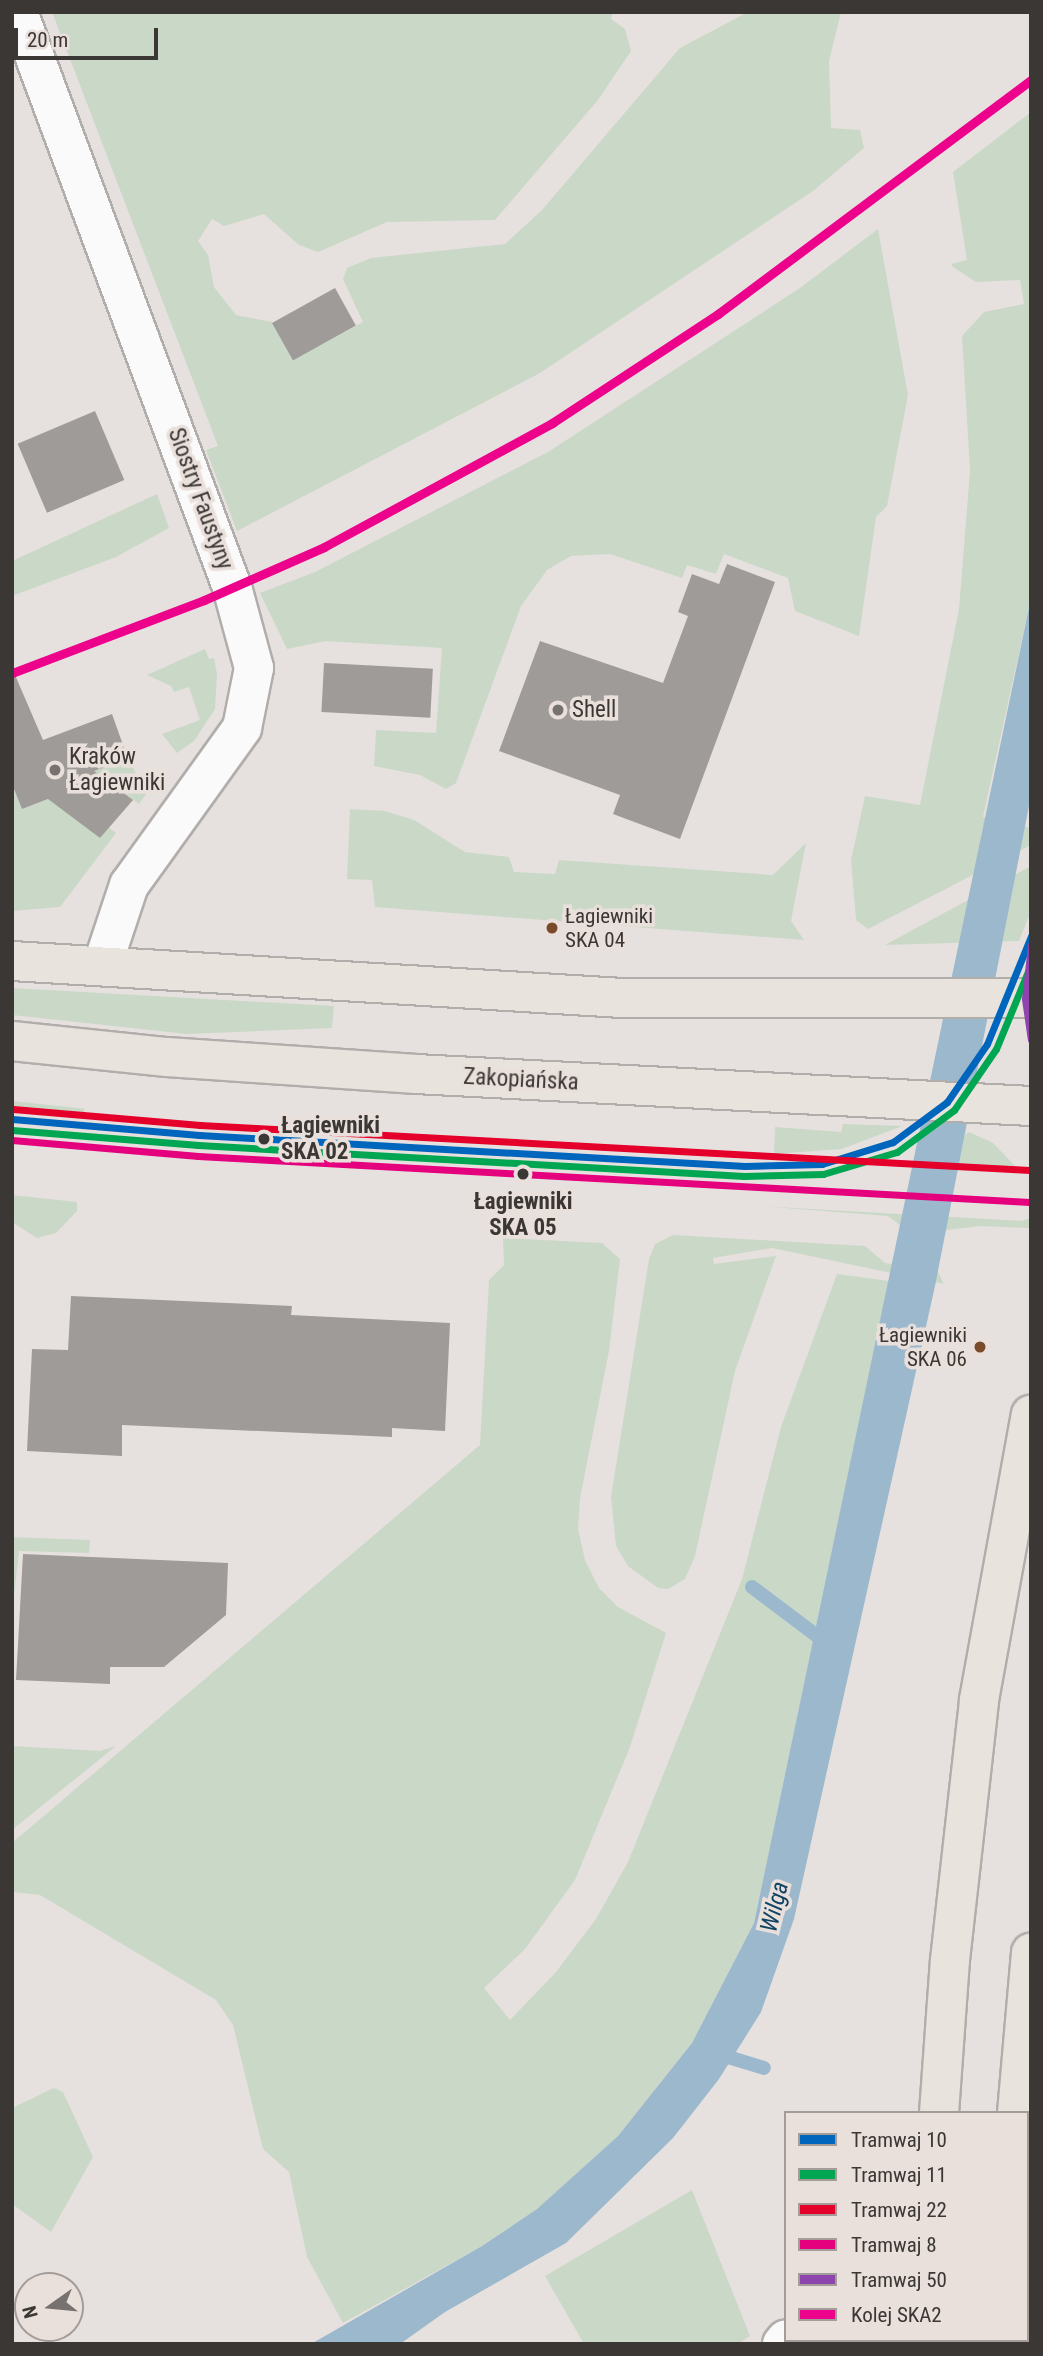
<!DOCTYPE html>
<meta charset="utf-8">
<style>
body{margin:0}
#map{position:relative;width:1043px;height:2356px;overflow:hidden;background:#e6e1de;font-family:"Roboto Condensed",sans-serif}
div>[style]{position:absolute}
.green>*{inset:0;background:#cad8c8;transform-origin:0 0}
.water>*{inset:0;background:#9cb8cd}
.stream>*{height:14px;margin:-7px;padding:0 7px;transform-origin:7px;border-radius:7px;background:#9cb8cd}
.building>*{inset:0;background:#9f9b99;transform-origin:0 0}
.roads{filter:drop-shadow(2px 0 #b1adab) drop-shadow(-2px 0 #b1adab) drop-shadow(0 2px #b1adab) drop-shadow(0 -2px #b1adab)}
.minor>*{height:38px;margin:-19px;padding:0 19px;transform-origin:19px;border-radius:19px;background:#fbfafa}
.major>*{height:38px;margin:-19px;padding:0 19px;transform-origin:19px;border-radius:19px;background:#e9e3dd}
.rail-1>*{height:9px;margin:-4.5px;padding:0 4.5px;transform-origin:4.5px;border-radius:4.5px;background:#ed028c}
.tram-1>*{height:7px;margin:-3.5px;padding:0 3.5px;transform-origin:3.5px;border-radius:3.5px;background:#0065bd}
.tram-2>*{height:7px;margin:-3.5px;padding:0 3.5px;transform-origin:3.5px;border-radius:3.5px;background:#00a651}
.tram-3>*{height:7px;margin:-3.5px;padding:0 3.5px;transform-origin:3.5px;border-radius:3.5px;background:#e4002b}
.tram-4>*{height:7px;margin:-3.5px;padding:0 3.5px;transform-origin:3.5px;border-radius:3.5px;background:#e5007d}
.tram-5>*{height:7px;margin:-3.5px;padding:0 3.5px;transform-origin:3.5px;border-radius:3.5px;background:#8e44ad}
.dots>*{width:19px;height:19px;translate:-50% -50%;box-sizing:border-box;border:4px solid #eae0db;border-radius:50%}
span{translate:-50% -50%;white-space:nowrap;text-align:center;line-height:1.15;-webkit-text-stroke:7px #eae0db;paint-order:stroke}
.bus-label{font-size:21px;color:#3b3735}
.left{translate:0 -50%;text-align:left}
.right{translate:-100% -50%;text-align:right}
.street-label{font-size:23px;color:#3b3735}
.poi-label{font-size:23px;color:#3b3735}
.stop-label{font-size:23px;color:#3b3735;font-weight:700}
.water-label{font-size:24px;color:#0f4363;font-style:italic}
.frame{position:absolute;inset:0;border:14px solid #3b3735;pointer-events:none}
.legend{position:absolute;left:784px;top:2111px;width:245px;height:231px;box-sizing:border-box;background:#eae0db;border:2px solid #a49c99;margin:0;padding:9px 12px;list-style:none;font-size:21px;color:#3b3735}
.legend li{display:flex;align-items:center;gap:14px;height:35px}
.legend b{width:35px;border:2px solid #a49c99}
.north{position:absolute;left:14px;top:2272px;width:70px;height:70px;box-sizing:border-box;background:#eae0db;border:2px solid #a49c99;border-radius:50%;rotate:255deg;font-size:19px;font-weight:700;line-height:28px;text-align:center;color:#3b3735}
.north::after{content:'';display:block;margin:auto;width:24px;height:32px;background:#777270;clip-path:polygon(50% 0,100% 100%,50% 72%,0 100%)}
.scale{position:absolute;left:14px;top:28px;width:144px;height:32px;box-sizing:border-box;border:4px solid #3b3735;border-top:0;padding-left:9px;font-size:21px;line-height:24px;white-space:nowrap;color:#3b3735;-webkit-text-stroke:5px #eae0db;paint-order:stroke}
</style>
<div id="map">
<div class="green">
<i style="clip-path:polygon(52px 12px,613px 12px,611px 19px,625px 29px,631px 51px,598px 100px,495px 220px,387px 222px,318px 252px,299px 245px,264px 214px,224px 226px,212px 219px,198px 241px,208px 255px,214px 287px,236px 315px,272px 322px,292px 360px,363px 322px,343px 279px,347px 268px,371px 258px,505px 244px,542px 210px,680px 48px,748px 12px,841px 12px,829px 61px,831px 128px,860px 130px,864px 148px,813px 191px,540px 373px,237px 531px,206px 450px,218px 446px)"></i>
<i style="clip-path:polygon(1031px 112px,1031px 598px,983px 817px,1031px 828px,1031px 845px,868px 929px,856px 920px,851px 860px,865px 796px,920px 805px,959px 609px,970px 471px,962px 336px,984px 312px,1024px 304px,1020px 280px,976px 282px,953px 267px,951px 264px,967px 260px,953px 172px)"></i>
<i style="clip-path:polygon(878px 229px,908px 395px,887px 506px,876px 517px,859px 636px,795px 611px,788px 578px,724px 554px,716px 574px,687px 565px,682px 578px,610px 554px,571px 556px,547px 570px,521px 606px,456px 783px,446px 789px,420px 775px,374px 766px,376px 730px,436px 733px,442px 648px,326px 641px,287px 649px,260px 593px,315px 572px,548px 452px,800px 288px)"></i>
<i style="clip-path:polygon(157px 494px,169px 528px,116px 557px,12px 596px,12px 561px)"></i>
<i style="clip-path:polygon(205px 649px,209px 659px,214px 658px,217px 674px,215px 709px,194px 741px,177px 753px,162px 734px,200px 720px,189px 687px,174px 692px,171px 686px,147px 675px)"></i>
<i style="clip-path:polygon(128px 759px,147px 793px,139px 804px,117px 788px,90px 830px,100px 838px,108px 827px,116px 833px,60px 907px,12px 911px,12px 784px,22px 809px,69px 791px,66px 780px)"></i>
<i style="clip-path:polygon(350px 809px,385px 811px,414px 820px,465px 852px,509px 857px,514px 872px,555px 874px,559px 860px,773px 875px,806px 843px,791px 921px,804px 940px,375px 907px,372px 880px,347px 879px)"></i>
<i style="clip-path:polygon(1031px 866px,1031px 911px,1019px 941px,885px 945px)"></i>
<i style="clip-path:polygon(12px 988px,334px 1006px,332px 1028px,187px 1034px,12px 1015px)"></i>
<i style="left:12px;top:1101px;width:73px;height:6px;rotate:6deg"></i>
<i style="clip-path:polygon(843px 1124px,902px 1126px,842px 1149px,774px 1154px,775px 1127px,841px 1132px)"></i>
<i style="clip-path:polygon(969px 1132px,993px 1143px,1016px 1167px,943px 1164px,937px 1157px)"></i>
<i style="clip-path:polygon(12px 1195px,77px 1202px,77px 1211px,56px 1233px,37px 1238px,12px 1222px)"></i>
<i style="clip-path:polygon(758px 1206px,1022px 1221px,1030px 1218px,1029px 1228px,981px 1226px,919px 1233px,909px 1232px,888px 1216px)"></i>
<i style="clip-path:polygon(673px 1235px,865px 1246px,885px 1263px,937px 1270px,944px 1284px,772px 1248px,713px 1258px,714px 1264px,776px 1256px,735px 1371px,695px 1556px,685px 1579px,668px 1589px,658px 1588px,628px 1566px,616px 1546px,611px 1497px,649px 1259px,655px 1244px)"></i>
<i style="clip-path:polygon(503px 1238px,602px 1243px,620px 1259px,609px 1351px,580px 1498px,578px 1529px,585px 1560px,599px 1588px,618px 1607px,666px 1633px,630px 1747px,575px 1880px,525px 1949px,484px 1988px,510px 2020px,556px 1972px,596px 1919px,628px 1862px,742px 1579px,781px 1427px,837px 1274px,889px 1281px,754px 1923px,692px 2043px,618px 2136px,537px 2209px,482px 2246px,343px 2323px,307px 2257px,289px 2172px,263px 2149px,233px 2025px,216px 2000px,40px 1895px,12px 1892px,12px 1843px,480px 1445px,489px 1280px,504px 1265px)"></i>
<i style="clip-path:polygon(12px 1537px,90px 1540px,89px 1553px,19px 1551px,12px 1613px)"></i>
<i style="clip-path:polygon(12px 1746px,100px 1751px,116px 1746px,12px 1830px)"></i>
<i style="clip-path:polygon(54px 2088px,63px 2092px,93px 2157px,51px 2232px,12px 2204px,12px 2108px)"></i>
<i style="clip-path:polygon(692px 2190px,750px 2336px,738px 2344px,584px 2344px,545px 2276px)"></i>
</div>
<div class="water">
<i style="clip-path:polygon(1031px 598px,1029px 806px,935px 1286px,794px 1919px,761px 2012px,719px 2079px,673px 2138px,566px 2243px,445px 2312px,400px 2344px,311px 2344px,482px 2246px,537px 2209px,618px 2136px,692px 2043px,754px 1923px)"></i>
</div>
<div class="stream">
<i style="left:752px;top:1587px;width:96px;rotate:37deg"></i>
<i style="left:715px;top:2053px;width:51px;rotate:17deg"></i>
</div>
<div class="building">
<i style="left:335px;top:288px;width:43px;height:72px;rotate:61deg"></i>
<i style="left:95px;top:411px;width:75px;height:84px;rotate:67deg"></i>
<i style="clip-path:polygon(727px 564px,775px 582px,680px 839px,613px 814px,620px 795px,499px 751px,540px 641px,663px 683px,688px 616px,678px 612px,692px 574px,719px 584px)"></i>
<i style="left:324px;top:663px;width:109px;height:49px;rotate:3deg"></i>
<i style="clip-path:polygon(12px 668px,43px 740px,112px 714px,128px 759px,94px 771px,133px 800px,100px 838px,48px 799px,22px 809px,12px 784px)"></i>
<i style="clip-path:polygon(71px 1296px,292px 1306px,291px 1315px,450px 1323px,445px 1431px,392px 1428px,392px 1437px,122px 1425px,122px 1456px,27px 1451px,32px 1349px,68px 1350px)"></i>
<i style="clip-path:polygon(23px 1554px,228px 1563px,226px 1615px,164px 1667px,110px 1667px,110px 1684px,16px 1680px)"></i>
</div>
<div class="roads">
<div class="minor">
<i style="left:18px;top:12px;width:614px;rotate:69.59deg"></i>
<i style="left:232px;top:587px;width:84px;rotate:74.8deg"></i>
<i style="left:254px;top:668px;width:61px;rotate:101.3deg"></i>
<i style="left:242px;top:728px;width:193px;rotate:125.7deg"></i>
<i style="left:129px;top:885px;width:85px;rotate:108.4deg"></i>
<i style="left:928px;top:2340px;width:4px;rotate:76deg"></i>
<i style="left:782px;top:2344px;width:6px;rotate:-51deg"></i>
</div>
<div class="major">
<i style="left:12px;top:961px;width:612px;rotate:3.47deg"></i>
<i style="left:623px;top:998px;width:408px"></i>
<i style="left:12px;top:1041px;width:156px;rotate:5.9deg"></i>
<i style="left:167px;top:1057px;width:250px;rotate:3.9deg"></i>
<i style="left:416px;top:1074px;width:616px;rotate:2.98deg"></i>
<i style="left:939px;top:2113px;width:153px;rotate:-85.9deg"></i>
<i style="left:950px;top:1960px;width:262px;rotate:-83.6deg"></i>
<i style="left:979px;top:1700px;width:290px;rotate:-79.7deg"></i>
<i style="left:1017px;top:2113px;width:161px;rotate:-85deg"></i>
<i style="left:981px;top:2340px;width:4px;rotate:76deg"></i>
</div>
</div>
<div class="rail-1">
<i style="left:12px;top:673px;width:205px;rotate:-20.8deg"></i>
<i style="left:204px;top:600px;width:131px;rotate:-23.8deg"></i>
<i style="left:324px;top:547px;width:260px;rotate:-28.5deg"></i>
<i style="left:552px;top:423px;width:199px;rotate:-33.3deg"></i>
<i style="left:718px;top:314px;width:391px;rotate:-36.8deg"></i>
</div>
<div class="tram-1">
<i style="left:12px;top:1119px;width:188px;rotate:4.9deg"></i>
<i style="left:199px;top:1135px;width:547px;rotate:3.25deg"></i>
<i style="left:745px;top:1166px;width:77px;rotate:-1.5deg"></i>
<i style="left:822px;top:1164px;width:74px;rotate:-17.2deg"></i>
<i style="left:893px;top:1142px;width:67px;rotate:-36.5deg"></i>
<i style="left:947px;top:1102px;width:70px;rotate:-55.4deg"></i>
<i style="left:987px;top:1044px;width:117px;rotate:-67.8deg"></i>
</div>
<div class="tram-2">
<i style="left:12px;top:1130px;width:187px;rotate:4.6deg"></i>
<i style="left:198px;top:1145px;width:547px;rotate:3.25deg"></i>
<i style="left:744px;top:1176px;width:79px;rotate:-1.5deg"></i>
<i style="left:823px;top:1174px;width:77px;rotate:-16.6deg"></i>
<i style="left:897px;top:1152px;width:71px;rotate:-36.4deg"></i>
<i style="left:954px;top:1110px;width:74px;rotate:-55.5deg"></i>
<i style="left:996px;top:1049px;width:92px;rotate:-67.6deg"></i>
</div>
<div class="tram-3">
<i style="left:13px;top:1109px;width:188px;rotate:4.9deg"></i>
<i style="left:200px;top:1125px;width:832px;rotate:3.1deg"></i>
</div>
<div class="tram-4">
<i style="left:12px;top:1140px;width:187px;rotate:4.9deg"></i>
<i style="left:198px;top:1156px;width:833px;rotate:3.16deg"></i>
</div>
<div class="tram-5">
<i style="left:1031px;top:945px;width:54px;rotate:96.3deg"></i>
<i style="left:1025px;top:999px;width:41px;rotate:81.7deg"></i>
</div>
<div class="dots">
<i style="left:558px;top:710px;background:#777270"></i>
<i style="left:55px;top:770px;background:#777270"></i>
<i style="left:552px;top:928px;background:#7a4b2a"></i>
<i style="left:264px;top:1139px;background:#3b3735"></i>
<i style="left:523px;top:1174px;background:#3b3735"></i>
<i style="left:980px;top:1347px;background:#7a4b2a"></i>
</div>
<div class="bus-label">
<span class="left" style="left:565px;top:928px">Łagiewniki<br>SKA 04</span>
<span class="right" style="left:967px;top:1347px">Łagiewniki<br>SKA 06</span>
</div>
<div class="street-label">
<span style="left:200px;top:499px;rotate:70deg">Siostry Faustyny</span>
<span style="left:521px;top:1080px;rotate:3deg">Zakopiańska</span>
</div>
<div class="poi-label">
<span class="left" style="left:572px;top:710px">Shell</span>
<span class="left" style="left:69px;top:770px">Kraków<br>Łagiewniki</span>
</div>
<div class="stop-label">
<span class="left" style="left:281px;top:1139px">Łagiewniki<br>SKA 02</span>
<span style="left:523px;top:1215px">Łagiewniki<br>SKA 05</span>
</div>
<div class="water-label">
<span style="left:775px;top:1907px;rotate:-76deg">Wilga</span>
</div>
<div class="frame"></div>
<ul class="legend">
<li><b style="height:9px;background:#0065bd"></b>Tramwaj 10</li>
<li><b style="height:9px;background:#00a651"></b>Tramwaj 11</li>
<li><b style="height:9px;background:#e4002b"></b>Tramwaj 22</li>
<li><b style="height:9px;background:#e5007d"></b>Tramwaj 8</li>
<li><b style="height:9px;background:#8e44ad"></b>Tramwaj 50</li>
<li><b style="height:9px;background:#ed028c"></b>Kolej SKA2</li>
</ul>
<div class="north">N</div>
<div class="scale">20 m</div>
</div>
